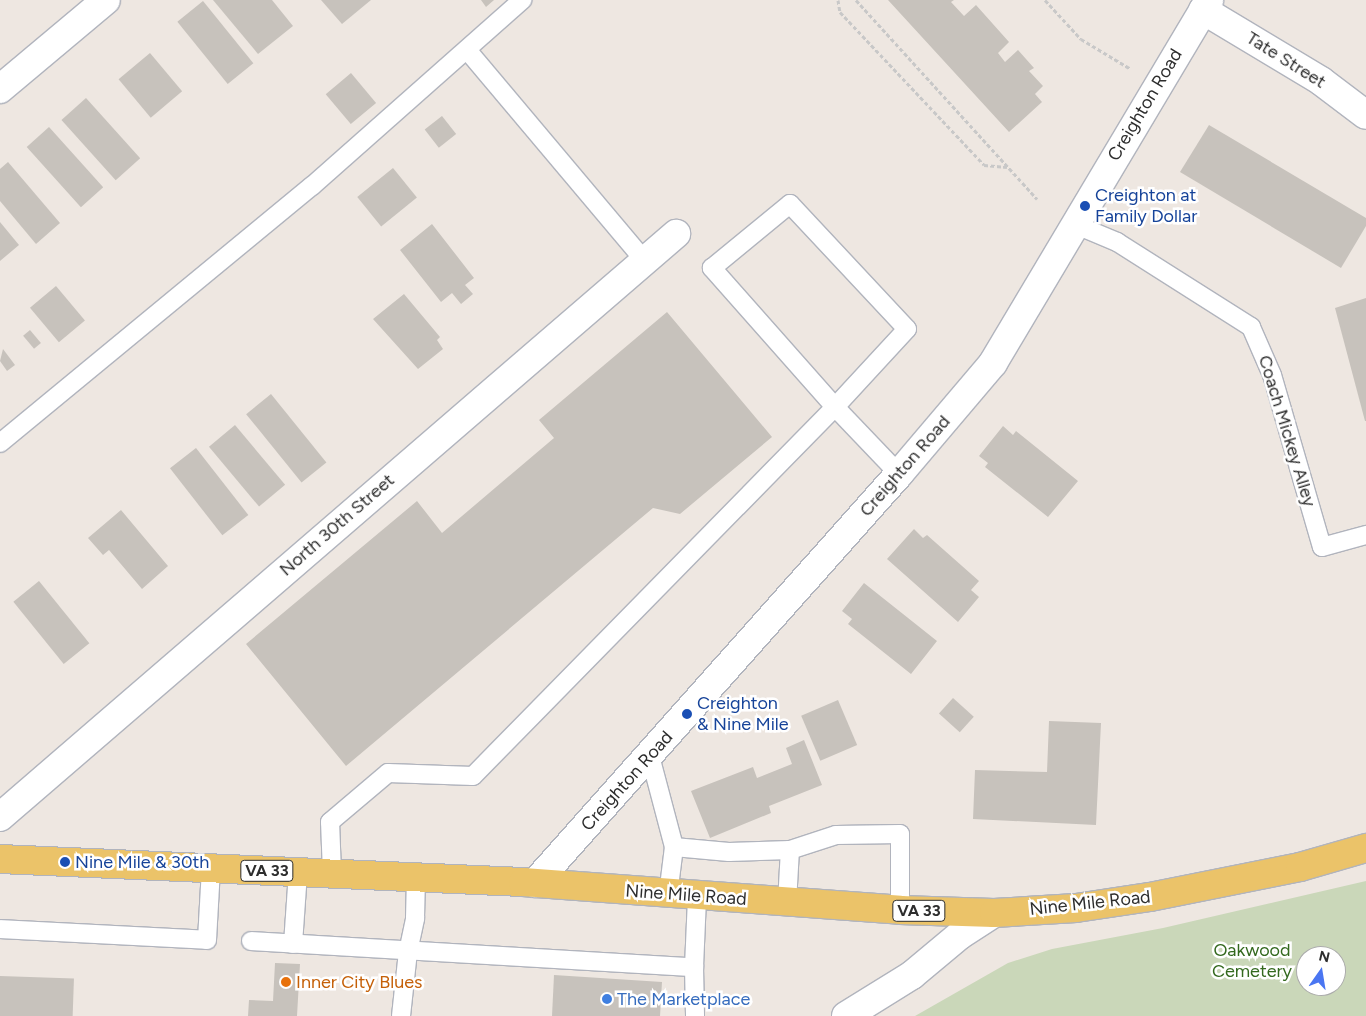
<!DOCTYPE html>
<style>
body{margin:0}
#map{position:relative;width:1366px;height:1016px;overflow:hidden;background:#eee7e1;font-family:Figtree,sans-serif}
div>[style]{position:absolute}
.cemetery>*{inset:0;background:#cad7b9}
.building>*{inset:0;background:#c7c2bc;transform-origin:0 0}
.path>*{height:3px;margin-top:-1.5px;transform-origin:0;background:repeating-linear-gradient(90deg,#c8c8c8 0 4px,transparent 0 6.5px)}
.roads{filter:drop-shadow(1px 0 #b1b4bd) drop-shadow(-1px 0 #b1b4bd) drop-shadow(0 1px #b1b4bd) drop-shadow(0 -1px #b1b4bd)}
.service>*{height:18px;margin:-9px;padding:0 9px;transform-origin:9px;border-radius:9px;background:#fff}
.minor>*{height:28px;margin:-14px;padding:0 14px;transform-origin:14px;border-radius:14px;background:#fff}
.tertiary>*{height:28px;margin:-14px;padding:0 14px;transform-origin:14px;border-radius:14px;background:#fff}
.primary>*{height:28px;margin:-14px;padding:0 14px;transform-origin:14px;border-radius:14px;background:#ebc369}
.dots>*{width:14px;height:14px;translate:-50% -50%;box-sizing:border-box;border:2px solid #fff;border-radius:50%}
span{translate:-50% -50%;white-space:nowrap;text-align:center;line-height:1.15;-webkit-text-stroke:5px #fff;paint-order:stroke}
.shield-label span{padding:1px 4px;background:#fff;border:1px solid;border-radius:4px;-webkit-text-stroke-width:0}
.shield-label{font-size:16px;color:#2d2d2d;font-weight:700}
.street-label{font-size:18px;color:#2d2d2d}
.transit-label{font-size:18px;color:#164399}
.left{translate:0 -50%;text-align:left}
.park-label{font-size:18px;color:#34691f}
.food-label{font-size:18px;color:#c56008}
.shop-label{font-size:18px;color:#366cbe}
.north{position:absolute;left:1296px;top:946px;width:50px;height:50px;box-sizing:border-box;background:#fff;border:1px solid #ababab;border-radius:50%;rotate:13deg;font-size:14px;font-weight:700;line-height:20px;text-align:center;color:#2d2d2d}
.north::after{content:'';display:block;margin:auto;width:18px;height:22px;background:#4a76f2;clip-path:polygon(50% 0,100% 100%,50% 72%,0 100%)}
</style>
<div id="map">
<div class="cemetery">
<i style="clip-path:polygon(evenodd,1366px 881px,1366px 1016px,915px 1016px,1008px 963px,1052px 949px,1163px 928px,1366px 881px,1306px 956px,1336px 956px,1336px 986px,1306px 986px,1306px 956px)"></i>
</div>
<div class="building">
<i style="clip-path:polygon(213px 0,272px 0,293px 26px,258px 54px)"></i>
<i style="clip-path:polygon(321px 0,371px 0,342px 24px)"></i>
<i style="clip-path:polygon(481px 0,494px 0,486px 7px)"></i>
<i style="clip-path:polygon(888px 0,954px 0,951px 2px,964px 16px,976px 5px,1009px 42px,998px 53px,1005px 62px,1018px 50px,1034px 68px,1029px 71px,1043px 86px,1035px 94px,1042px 102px,1009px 132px)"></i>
<i style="left:203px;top:1px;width:80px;height:33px;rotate:51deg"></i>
<i style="left:150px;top:53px;width:50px;height:41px;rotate:50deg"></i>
<i style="left:351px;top:73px;width:39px;height:33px;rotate:50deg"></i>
<i style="left:86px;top:98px;width:81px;height:33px;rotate:48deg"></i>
<i style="left:442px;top:116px;width:23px;height:22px;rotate:52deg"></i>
<i style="clip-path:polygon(1209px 125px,1366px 218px,1366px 226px,1341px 268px,1180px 172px)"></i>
<i style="left:49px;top:127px;width:81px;height:30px;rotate:48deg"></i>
<i style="clip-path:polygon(8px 162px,60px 223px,36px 244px,0 201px,0 169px)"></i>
<i style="left:393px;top:168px;width:38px;height:46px;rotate:51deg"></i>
<i style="clip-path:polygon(0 222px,19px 245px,0 261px)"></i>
<i style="clip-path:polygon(432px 224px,474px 278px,465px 285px,473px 294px,461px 304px,452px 293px,441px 302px,400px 250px)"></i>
<i style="left:56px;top:286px;width:45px;height:34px;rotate:50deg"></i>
<i style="clip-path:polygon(404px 294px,440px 337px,437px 340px,443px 349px,418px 369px,373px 319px)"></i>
<i style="clip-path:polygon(1366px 298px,1366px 421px,1365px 421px,1335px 308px)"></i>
<i style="clip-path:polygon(667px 312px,772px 437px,680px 514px,653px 508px,346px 766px,246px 644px,417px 501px,442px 533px,554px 438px,539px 420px)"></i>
<i style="left:30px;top:330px;width:17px;height:9px;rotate:50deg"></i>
<i style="clip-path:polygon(3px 349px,15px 365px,7px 371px,0 361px)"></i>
<i style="left:271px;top:394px;width:88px;height:32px;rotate:51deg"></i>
<i style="left:235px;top:425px;width:78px;height:34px;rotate:50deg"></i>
<i style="clip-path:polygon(1003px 426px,1013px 435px,1016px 431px,1078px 481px,1048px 517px,985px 467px,988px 463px,979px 456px)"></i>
<i style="left:196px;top:448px;width:85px;height:33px;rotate:52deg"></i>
<i style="clip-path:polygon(121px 510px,168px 566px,142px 589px,109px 550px,103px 555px,88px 538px)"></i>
<i style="clip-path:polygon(914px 529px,923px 538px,927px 535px,979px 581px,971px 590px,979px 597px,958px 622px,887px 559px)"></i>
<i style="left:39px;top:581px;width:80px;height:33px;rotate:51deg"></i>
<i style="clip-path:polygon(864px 583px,937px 641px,911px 674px,848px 624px,852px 619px,842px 611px)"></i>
<i style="left:953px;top:698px;width:28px;height:21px;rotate:42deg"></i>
<i style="left:838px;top:700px;width:49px;height:40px;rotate:67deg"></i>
<i style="clip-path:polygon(1049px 721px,1101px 723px,1096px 825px,973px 819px,975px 770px,1047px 772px)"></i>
<i style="clip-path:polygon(804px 740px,822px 785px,769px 806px,771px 813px,710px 838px,691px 791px,753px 767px,757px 778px,792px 764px,786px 748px)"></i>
<i style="clip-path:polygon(275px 963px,300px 964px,297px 1016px,248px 1016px,249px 1000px,273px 1001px)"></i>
<i style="clip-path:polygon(554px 975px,662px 982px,660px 1016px,552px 1016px)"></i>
<i style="left:0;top:976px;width:74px;height:40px;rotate:2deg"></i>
</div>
<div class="path">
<i style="left:838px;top:0;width:12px;rotate:81deg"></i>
<i style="left:840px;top:12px;width:210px;rotate:46.7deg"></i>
<i style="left:984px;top:165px;width:23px;rotate:5deg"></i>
<i style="left:856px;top:0;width:269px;rotate:47.7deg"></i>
<i style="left:1045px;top:0;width:53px;rotate:47.3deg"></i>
<i style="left:1081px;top:39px;width:58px;rotate:31deg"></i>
</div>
<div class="roads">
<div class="service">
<i style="left:468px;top:51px;width:272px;rotate:49.9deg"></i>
<i style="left:790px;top:204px;width:171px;rotate:46.9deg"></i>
<i style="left:907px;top:329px;width:106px;rotate:132.7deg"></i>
<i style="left:835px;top:407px;width:186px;rotate:-131.5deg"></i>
<i style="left:712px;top:268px;width:101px;rotate:-39.4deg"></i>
<i style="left:1074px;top:224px;width:47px;rotate:22.7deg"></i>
<i style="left:1117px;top:242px;width:159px;rotate:32.4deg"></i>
<i style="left:1251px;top:327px;width:52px;rotate:66.4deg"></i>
<i style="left:1272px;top:375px;width:179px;rotate:73.8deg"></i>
<i style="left:1322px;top:547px;width:46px;rotate:-15.3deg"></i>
<i style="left:0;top:443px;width:404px;rotate:-39.5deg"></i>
<i style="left:312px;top:186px;width:281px;rotate:-41.5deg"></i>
<i style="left:650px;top:756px;width:94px;rotate:75.2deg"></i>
<i style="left:332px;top:873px;width:51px;rotate:-92.2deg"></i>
<i style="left:330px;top:822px;width:76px;rotate:-40.2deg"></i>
<i style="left:388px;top:773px;width:85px;rotate:2deg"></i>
<i style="left:473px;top:776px;width:517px;rotate:-45.55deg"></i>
<i style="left:835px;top:407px;width:93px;rotate:46.3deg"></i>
<i style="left:668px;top:895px;width:48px;rotate:-82.9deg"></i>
<i style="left:674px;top:847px;width:55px;rotate:5.2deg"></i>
<i style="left:729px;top:852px;width:61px;rotate:-1.9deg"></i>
<i style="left:787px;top:903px;width:53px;rotate:-86.8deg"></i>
<i style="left:790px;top:850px;width:48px;rotate:-18.1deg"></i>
<i style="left:836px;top:835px;width:64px;rotate:-0.9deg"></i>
<i style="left:900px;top:834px;width:76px;rotate:90deg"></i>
<i style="left:0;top:929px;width:207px;rotate:3deg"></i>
<i style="left:207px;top:940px;width:72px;rotate:-86.8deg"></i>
<i style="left:251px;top:941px;width:444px;rotate:3.4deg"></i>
<i style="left:694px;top:967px;width:49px;rotate:88.8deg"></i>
<i style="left:293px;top:944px;width:72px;rotate:-86deg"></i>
<i style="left:694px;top:967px;width:70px;rotate:-87.5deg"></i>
<i style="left:401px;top:1016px;width:64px;rotate:-83.8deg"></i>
<i style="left:408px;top:952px;width:35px;rotate:-78deg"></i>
<i style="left:415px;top:918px;width:40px;rotate:-88.6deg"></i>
</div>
<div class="minor">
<i style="left:1203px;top:10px;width:138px;rotate:31deg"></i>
<i style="left:1321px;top:81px;width:56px;rotate:37.1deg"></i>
<i style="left:0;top:89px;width:138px;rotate:-40deg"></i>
<i style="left:0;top:817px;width:893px;rotate:-40.78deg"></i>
<i style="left:535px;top:883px;width:548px;rotate:-48.33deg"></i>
<i style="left:899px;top:474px;width:145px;rotate:-49.7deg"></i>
<i style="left:993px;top:363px;width:422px;rotate:-59.2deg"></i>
</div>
<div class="tertiary">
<i style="left:846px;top:1016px;width:78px;rotate:-31.8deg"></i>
<i style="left:912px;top:975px;width:62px;rotate:-39.8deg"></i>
<i style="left:960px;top:935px;width:40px;rotate:-32.9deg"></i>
</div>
<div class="primary">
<i style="left:0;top:859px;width:524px;rotate:2.52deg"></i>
<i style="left:523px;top:882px;width:378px;rotate:4.2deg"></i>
<i style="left:900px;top:910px;width:94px;rotate:1.8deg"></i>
<i style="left:994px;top:913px;width:82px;rotate:-3.5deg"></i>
<i style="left:1076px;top:908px;width:75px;rotate:-8.5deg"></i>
<i style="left:1150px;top:897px;width:153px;rotate:-11.3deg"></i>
<i style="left:1300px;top:867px;width:69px;rotate:-16.1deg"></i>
</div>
</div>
<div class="dots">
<i style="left:1085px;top:206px;background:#1a4fb4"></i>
<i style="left:687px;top:714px;background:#1a4fb4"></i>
<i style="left:65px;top:862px;background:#1a4fb4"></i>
<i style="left:286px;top:982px;background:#e8710a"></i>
<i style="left:607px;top:999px;background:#3f7fe0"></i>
</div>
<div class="shield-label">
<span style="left:267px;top:871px">VA 33</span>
<span style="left:919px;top:911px">VA 33</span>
</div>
<div class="street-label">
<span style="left:1286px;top:60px;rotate:32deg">Tate Street</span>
<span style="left:1145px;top:105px;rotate:-59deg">Creighton Road</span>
<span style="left:1287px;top:431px;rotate:73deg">Coach Mickey Alley</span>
<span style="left:905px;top:466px;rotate:-49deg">Creighton Road</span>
<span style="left:337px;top:525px;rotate:-41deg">North 30th Street</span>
<span style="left:627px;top:781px;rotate:-48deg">Creighton Road</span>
<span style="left:686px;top:895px;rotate:4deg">Nine Mile Road</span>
<span style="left:1090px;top:903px;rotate:-6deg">Nine Mile Road</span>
</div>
<div class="transit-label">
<span class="left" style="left:1095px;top:206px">Creighton at<br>Family Dollar</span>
<span class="left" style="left:697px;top:714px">Creighton<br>&amp; Nine Mile</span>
<span class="left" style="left:75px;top:862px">Nine Mile &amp; 30th</span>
</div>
<div class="park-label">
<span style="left:1252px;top:961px">Oakwood<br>Cemetery</span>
</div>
<div class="food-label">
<span class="left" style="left:296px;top:982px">Inner City Blues</span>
</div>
<div class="shop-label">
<span class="left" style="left:617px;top:999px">The Marketplace</span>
</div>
<div class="north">N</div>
</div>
